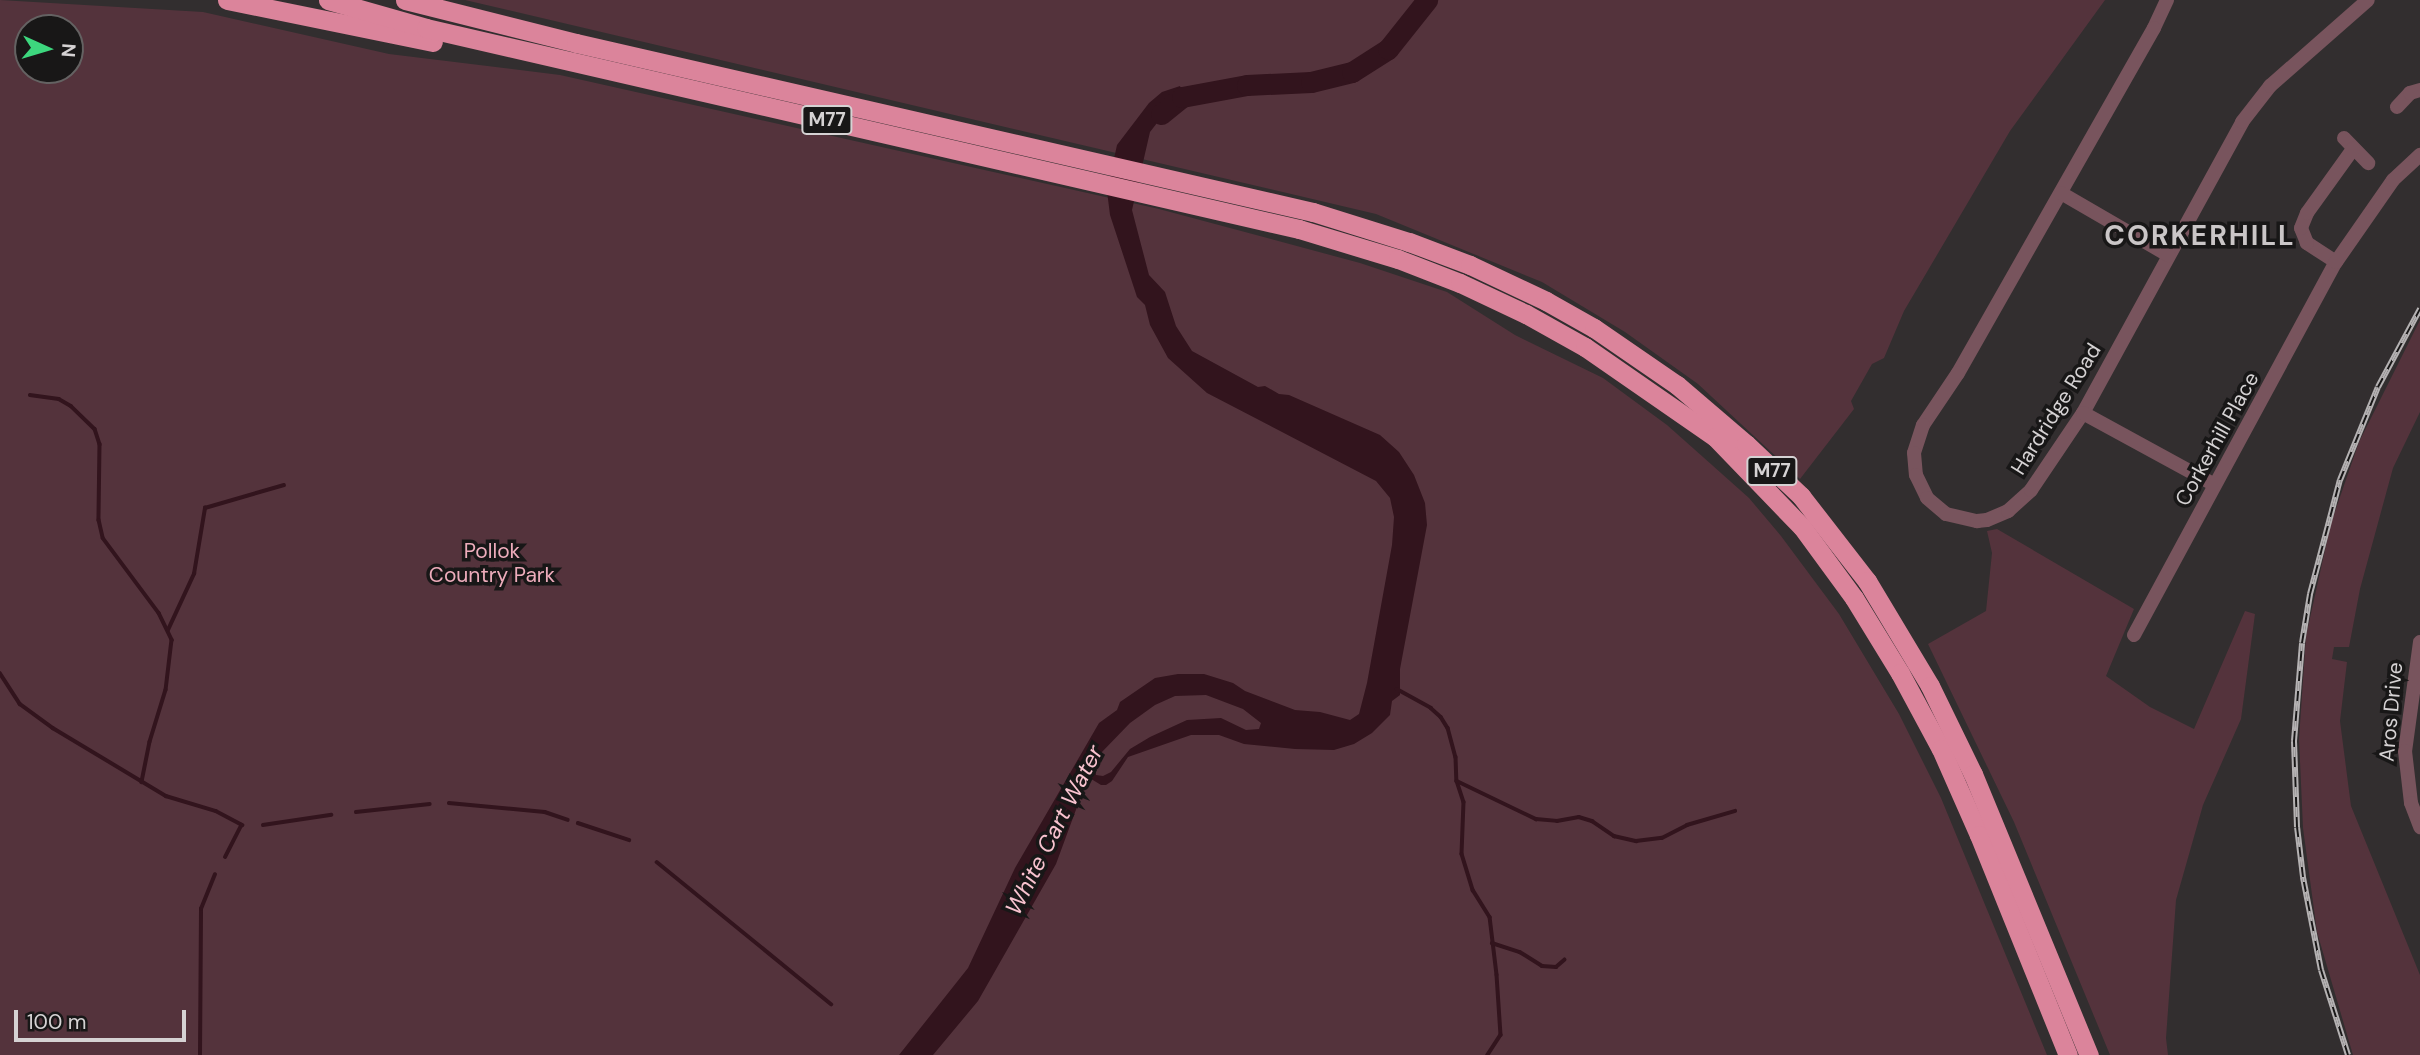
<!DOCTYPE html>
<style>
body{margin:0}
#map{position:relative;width:2420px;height:1055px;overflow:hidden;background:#322e2f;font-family:"DM Sans",sans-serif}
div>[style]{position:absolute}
.green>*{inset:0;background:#54333c}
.water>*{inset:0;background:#32141d}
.stream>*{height:3.5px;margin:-1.75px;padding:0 1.75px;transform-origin:1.75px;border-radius:1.75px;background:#32141d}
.river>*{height:21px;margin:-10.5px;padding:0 10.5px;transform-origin:10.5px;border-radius:10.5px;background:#32141d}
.minor>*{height:14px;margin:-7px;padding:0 7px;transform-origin:7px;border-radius:7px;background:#78545d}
.highway>*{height:19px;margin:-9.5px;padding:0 9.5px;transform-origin:9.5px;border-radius:9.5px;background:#db849b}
.rail>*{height:6px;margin-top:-3px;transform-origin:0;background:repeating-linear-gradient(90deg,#181717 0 10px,#b5b2b3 0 20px);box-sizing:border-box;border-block:2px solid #b5b2b3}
span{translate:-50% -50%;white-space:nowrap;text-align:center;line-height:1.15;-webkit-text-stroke:7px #181717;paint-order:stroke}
.shield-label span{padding:2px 5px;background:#181717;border:2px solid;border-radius:5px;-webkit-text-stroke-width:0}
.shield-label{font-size:19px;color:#d5d2d3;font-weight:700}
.street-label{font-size:21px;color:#d5d2d3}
.park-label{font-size:21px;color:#edacbb}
.water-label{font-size:23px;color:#f9c3cf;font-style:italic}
.district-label{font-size:28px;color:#cac6c7;font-weight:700;letter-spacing:2px}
.north{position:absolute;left:14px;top:14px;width:70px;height:70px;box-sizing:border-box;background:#181717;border:2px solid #646262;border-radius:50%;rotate:94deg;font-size:19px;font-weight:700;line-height:28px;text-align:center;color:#d5d2d3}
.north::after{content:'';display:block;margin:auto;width:24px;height:32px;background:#3dd77e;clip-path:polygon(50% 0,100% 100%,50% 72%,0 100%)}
.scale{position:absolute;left:14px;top:1010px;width:172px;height:32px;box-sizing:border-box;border:4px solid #d5d2d3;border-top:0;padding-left:9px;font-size:21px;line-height:24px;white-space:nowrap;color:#d5d2d3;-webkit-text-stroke:5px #181717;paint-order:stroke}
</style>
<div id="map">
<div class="green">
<i style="clip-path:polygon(evenodd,0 0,203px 12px,389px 54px,560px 75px,1159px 209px,1360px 263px,1447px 292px,1515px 335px,1603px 378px,1667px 425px,1712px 465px,1749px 498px,1781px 536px,1839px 614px,1899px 714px,1941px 798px,2047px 1055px,0 1055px,0 0,28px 28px,70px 28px,70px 70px,28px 70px,28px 28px)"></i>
<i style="clip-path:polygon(465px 0,2105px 0,2010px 131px,1904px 311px,1884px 358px,1872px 364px,1851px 401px,1854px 409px,1800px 479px,1698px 384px,1625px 332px,1542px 282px,1376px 214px)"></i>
<i style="clip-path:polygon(2420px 320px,2420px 412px,2393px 468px,2360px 589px,2349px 647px,2334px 647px,2332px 659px,2347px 662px,2340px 721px,2351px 806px,2420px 975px,2420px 1055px,2353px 1055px,2317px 932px,2303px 828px,2299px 739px,2306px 636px,2331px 523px,2359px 442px)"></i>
<i style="clip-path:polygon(1997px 529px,2134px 609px,2106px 676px,2150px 707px,2194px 729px,2245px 611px,2255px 614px,2241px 719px,2203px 805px,2176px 900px,2166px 1038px,2168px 1055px,2110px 1055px,2014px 822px,1928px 644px,1986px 611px,1992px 553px,1987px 531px)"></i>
</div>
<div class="water">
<i style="clip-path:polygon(evenodd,1180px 86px,1187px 105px,1157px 123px,1150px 132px,1132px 210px,1149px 275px,1165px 292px,1176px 326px,1192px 351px,1258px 387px,1265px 386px,1279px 394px,1289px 395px,1380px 435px,1399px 452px,1414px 475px,1425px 503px,1427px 525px,1400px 669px,1400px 695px,1392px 701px,1390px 715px,1372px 733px,1354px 744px,1334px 750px,1295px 749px,1244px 744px,1219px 735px,1191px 735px,1128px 757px,1112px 781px,1106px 785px,1101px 785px,1088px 777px,1056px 864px,978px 1001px,933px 1055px,899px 1055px,968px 968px,1015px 868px,1099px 723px,1117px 710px,1120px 702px,1155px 678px,1178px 674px,1204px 674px,1233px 683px,1245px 691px,1295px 710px,1320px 712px,1350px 720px,1359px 714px,1367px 683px,1392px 545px,1394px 517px,1390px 498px,1376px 481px,1207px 393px,1168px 358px,1150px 325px,1145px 305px,1137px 297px,1110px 215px,1107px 191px,1117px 145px,1149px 103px,1162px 92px,1180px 86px,1206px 695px,1243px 709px,1261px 723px,1259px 729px,1246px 730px,1221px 718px,1187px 720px,1150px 737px,1130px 749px,1111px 772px,1103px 776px,1096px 775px,1095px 765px,1100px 754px,1130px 723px,1155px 705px,1175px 696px,1206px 695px)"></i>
</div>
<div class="stream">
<i style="left:30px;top:395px;width:29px;rotate:8deg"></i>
<i style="left:59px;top:399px;width:14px;rotate:30deg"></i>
<i style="left:71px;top:406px;width:33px;rotate:44deg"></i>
<i style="left:95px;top:429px;width:16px;rotate:72deg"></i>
<i style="left:100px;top:444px;width:76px;rotate:90.8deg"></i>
<i style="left:99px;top:520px;width:18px;rotate:77deg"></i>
<i style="left:103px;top:538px;width:94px;rotate:53.3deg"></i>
<i style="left:159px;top:613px;width:30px;rotate:64deg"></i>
<i style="left:172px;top:640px;width:50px;rotate:96.8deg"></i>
<i style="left:166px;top:690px;width:54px;rotate:107.1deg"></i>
<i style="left:150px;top:742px;width:41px;rotate:101.3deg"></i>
<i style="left:168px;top:630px;width:62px;rotate:-65.1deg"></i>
<i style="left:194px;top:574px;width:67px;rotate:-80.5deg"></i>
<i style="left:205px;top:508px;width:82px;rotate:-16.2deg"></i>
<i style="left:0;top:673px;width:37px;rotate:57deg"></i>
<i style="left:20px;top:704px;width:41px;rotate:36deg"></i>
<i style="left:53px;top:728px;width:132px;rotate:31deg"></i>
<i style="left:166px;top:796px;width:52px;rotate:16.7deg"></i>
<i style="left:216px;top:811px;width:30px;rotate:28deg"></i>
<i style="left:242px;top:825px;width:36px;rotate:117deg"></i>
<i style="left:1397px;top:689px;width:39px;rotate:29deg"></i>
<i style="left:1431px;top:708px;width:13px;rotate:42deg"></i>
<i style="left:1441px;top:717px;width:13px;rotate:58deg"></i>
<i style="left:1448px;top:728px;width:30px;rotate:75deg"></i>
<i style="left:1456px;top:757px;width:24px;rotate:88deg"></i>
<i style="left:1457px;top:781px;width:22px;rotate:72deg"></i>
<i style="left:1464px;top:802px;width:52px;rotate:92.2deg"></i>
<i style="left:1462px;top:854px;width:38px;rotate:73deg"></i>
<i style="left:1473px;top:890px;width:32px;rotate:58deg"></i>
<i style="left:1490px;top:917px;width:58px;rotate:83.1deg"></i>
<i style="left:1497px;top:975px;width:60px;rotate:86.2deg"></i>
<i style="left:1501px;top:1035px;width:24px;rotate:123deg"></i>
<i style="left:1457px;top:781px;width:88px;rotate:25.7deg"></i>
<i style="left:1536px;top:819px;width:21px;rotate:5deg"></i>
<i style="left:1557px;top:821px;width:22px;rotate:-10deg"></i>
<i style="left:1579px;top:817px;width:14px;rotate:17deg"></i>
<i style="left:1592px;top:821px;width:27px;rotate:34deg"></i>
<i style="left:1614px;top:836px;width:23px;rotate:13deg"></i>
<i style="left:1636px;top:841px;width:26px;rotate:-7deg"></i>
<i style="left:1662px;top:838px;width:28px;rotate:-27deg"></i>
<i style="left:1687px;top:825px;width:50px;rotate:-16.3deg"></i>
<i style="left:449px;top:803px;width:96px;rotate:5.4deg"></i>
<i style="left:545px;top:812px;width:24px;rotate:19deg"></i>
<i style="left:356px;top:812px;width:74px;rotate:-6.2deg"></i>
<i style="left:578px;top:823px;width:54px;rotate:18.4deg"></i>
<i style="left:263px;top:825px;width:69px;rotate:-8.4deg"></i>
<i style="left:657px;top:862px;width:225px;rotate:39.2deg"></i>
<i style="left:1492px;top:943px;width:29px;rotate:18deg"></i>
<i style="left:1520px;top:952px;width:26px;rotate:32deg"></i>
<i style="left:1542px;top:966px;width:14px;rotate:4deg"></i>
<i style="left:1556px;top:967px;width:11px;rotate:-41deg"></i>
<i style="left:200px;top:1055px;width:146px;rotate:-89.6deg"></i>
<i style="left:201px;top:909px;width:37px;rotate:-68deg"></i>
</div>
<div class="river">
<i style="left:1161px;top:114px;width:27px;rotate:-39deg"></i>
<i style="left:1182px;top:97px;width:66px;rotate:-10.5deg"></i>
<i style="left:1247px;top:85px;width:64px;rotate:-2.7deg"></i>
<i style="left:1311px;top:82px;width:42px;rotate:-13.7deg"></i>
<i style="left:1352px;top:72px;width:43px;rotate:-32.6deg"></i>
<i style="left:1388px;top:49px;width:63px;rotate:-51.5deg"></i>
</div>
<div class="minor">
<i style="left:2167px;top:0;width:31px;rotate:115deg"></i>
<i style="left:2154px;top:28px;width:397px;rotate:119.6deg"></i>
<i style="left:1958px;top:373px;width:63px;rotate:123.9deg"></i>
<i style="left:1923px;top:425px;width:29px;rotate:108deg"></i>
<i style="left:1914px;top:453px;width:22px;rotate:85deg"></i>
<i style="left:1916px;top:475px;width:25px;rotate:64deg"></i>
<i style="left:1927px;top:498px;width:25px;rotate:40deg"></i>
<i style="left:1946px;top:514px;width:32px;rotate:13deg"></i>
<i style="left:1977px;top:521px;width:10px;rotate:-6deg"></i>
<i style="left:1987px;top:520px;width:23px;rotate:-23deg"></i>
<i style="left:2008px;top:511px;width:31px;rotate:-42deg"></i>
<i style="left:2031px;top:490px;width:93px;rotate:-56deg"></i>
<i style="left:2083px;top:413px;width:332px;rotate:-61.3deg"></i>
<i style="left:2242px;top:122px;width:46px;rotate:-52.1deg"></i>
<i style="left:2270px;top:86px;width:130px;rotate:-41.3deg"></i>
<i style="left:2397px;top:107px;width:19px;rotate:-47deg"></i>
<i style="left:2410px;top:93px;width:10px;rotate:-17deg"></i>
<i style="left:2344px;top:138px;width:35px;rotate:46deg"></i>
<i style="left:2061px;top:193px;width:124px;rotate:30.1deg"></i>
<i style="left:2336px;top:262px;width:35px;rotate:-147deg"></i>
<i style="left:2307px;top:243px;width:16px;rotate:-112deg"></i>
<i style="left:2301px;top:228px;width:16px;rotate:-68deg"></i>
<i style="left:2307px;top:213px;width:79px;rotate:-54.3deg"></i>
<i style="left:2083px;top:413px;width:150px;rotate:28.6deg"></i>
<i style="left:2134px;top:635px;width:424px;rotate:-61.6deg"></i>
<i style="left:2336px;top:262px;width:100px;rotate:-55.2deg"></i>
<i style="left:2393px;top:180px;width:37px;rotate:-43deg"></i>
<i style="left:2420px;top:642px;width:110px;rotate:97.8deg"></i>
<i style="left:2405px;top:751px;width:52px;rotate:83.4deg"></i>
<i style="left:2411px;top:803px;width:26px;rotate:69deg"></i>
</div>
<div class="highway">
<i style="left:227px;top:0;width:210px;rotate:11.5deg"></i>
<i style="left:328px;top:0;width:102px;rotate:15.9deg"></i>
<i style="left:426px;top:28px;width:896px;rotate:12.97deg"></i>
<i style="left:1299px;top:229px;width:103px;rotate:16.9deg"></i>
<i style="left:1398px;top:259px;width:66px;rotate:21.2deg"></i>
<i style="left:1460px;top:283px;width:73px;rotate:25.2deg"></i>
<i style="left:1526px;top:314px;width:68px;rotate:29.2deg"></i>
<i style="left:1585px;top:347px;width:158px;rotate:34.7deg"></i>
<i style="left:1715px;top:437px;width:125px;rotate:46deg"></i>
<i style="left:1802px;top:527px;width:88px;rotate:53.8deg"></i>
<i style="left:1854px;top:598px;width:88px;rotate:58.5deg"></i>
<i style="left:1900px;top:673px;width:86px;rotate:61.7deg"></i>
<i style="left:1941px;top:749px;width:94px;rotate:66.2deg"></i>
<i style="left:1979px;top:835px;width:237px;rotate:68deg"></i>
<i style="left:405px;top:0;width:176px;rotate:14.1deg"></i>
<i style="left:576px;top:43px;width:756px;rotate:12.92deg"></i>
<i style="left:1313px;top:212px;width:101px;rotate:17.4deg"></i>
<i style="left:1409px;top:242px;width:65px;rotate:20.7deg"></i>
<i style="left:1470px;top:265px;width:84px;rotate:25.3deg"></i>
<i style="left:1546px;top:301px;width:55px;rotate:29.4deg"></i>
<i style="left:1594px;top:328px;width:101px;rotate:34.5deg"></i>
<i style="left:1677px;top:385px;width:91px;rotate:40.5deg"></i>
<i style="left:1746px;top:444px;width:76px;rotate:43.4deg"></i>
<i style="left:1801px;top:496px;width:108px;rotate:52.2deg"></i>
<i style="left:1867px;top:581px;width:122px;rotate:59deg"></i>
<i style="left:1930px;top:686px;width:98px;rotate:64deg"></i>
<i style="left:1973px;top:774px;width:304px;rotate:67.6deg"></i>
</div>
<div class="rail">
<i style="left:2348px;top:1055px;width:89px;rotate:-107.6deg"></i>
<i style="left:2321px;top:970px;width:95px;rotate:-101deg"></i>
<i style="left:2303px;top:877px;width:50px;rotate:-96.8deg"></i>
<i style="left:2297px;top:827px;width:86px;rotate:-92deg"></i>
<i style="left:2294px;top:741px;width:98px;rotate:-85.3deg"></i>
<i style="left:2302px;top:643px;width:50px;rotate:-80.7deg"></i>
<i style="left:2310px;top:594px;width:118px;rotate:-75.3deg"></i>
<i style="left:2340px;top:480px;width:100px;rotate:-67.8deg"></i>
<i style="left:2378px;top:387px;width:89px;rotate:-61.7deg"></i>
</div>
<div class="shield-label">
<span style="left:827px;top:120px">M77</span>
<span style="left:1772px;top:471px">M77</span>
</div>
<div class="street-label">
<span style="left:2056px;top:409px;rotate:-58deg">Hardridge Road</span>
<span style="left:2217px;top:439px;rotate:-61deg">Corkerhill Place</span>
<span style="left:2391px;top:712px;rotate:-85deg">Aros Drive</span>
</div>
<div class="park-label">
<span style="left:492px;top:563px">Pollok<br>Country Park</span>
</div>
<div class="water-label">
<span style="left:1054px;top:830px;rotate:-63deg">White Cart Water</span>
</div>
<div class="district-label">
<span style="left:2200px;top:236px">CORKERHILL</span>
</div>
<div class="north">N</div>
<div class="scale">100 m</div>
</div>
